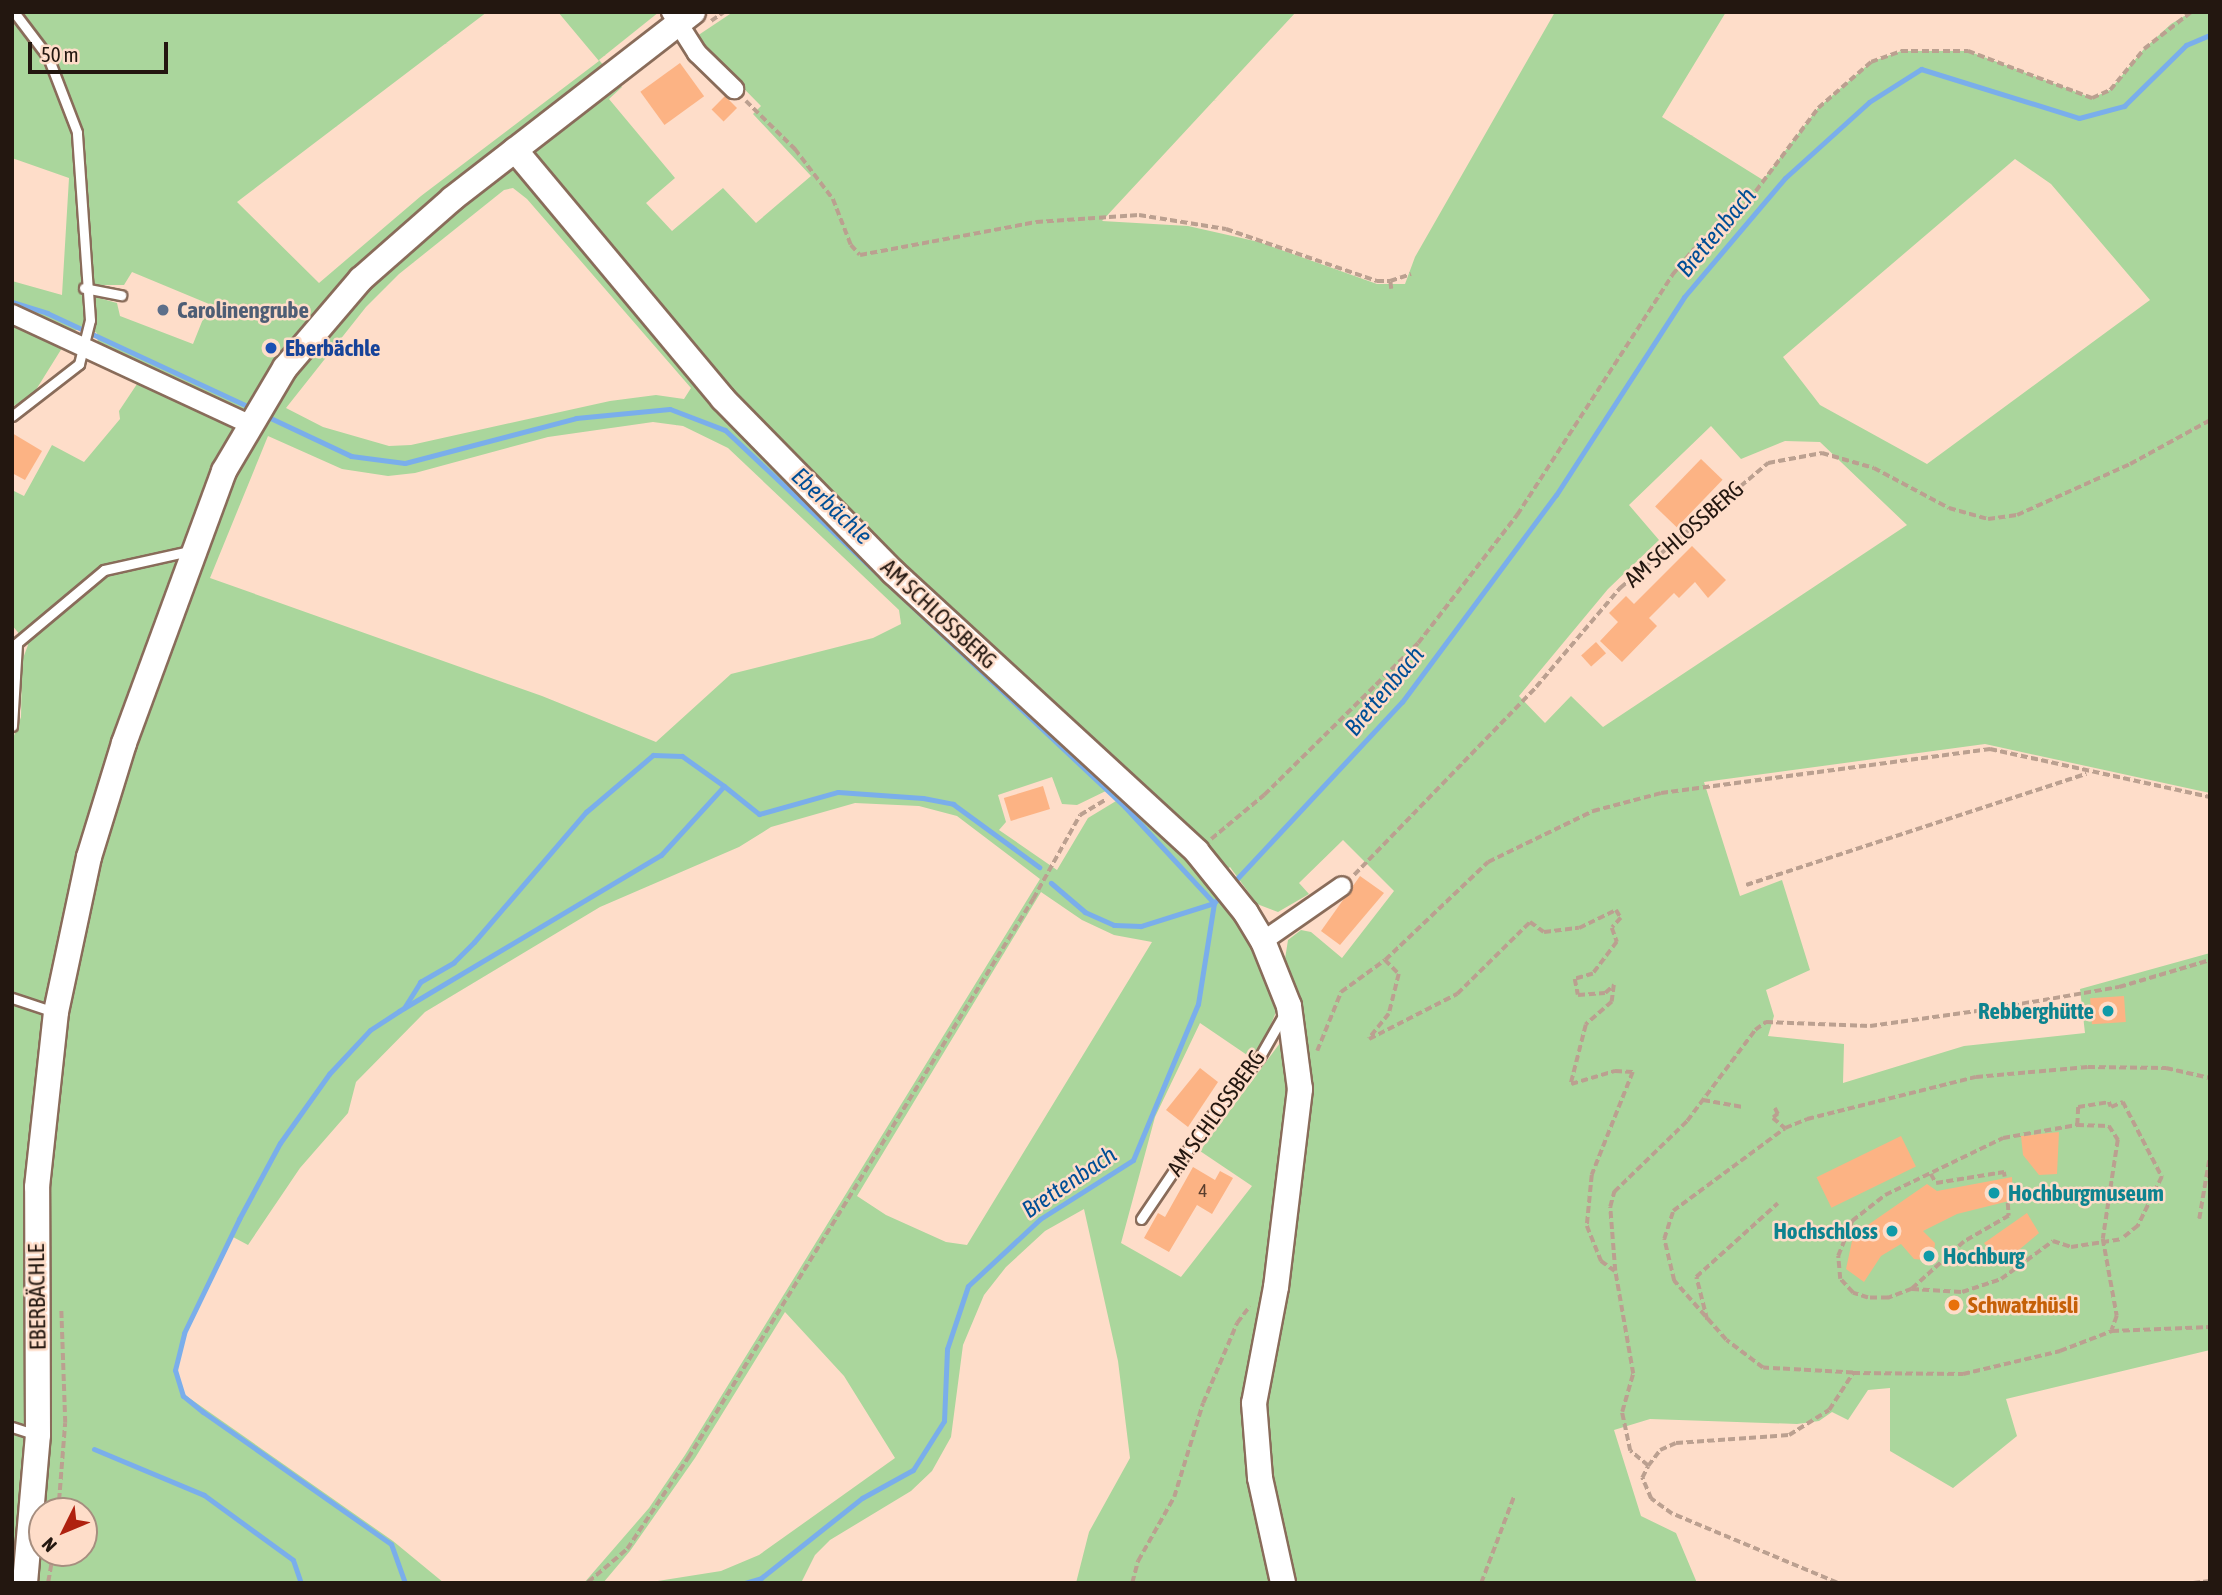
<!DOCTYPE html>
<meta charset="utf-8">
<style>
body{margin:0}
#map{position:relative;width:2222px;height:1595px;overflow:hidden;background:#feddc9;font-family:"Asap Condensed",sans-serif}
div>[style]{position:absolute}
.green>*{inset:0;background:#aad69c}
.stream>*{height:5px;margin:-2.5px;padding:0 2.5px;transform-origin:2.5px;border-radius:2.5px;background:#7aaeeb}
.building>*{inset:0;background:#fcb384;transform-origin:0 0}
.path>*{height:3.5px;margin-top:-1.75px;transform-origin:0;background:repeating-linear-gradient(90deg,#bba090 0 7px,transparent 0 10.5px)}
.roads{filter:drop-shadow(2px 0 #896c5a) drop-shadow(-2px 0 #896c5a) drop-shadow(0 2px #896c5a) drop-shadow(0 -2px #896c5a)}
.lane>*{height:9px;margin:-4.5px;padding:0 4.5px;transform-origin:4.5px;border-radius:4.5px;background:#fff}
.street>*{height:18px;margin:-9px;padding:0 9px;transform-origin:9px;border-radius:9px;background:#fff}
.secondary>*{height:24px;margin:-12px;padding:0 12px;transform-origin:12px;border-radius:12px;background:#fff}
.path-bridge>*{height:3.5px;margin-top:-1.75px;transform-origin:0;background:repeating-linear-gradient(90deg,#bba090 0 7px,transparent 0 10.5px)}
.dots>*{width:19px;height:19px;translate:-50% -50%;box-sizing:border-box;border:4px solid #feddc9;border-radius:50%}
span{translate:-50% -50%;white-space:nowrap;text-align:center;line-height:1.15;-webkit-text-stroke:5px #feddc9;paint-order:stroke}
.number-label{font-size:19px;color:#593e2d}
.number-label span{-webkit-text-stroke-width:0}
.service-label{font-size:23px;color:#4e5e75;font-weight:700}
.left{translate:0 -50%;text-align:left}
.transit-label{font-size:23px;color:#164399;font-weight:700}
.street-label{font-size:23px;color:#231710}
.culture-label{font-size:23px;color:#0d838f;font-weight:700}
.right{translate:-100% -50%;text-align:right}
.food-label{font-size:23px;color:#c56008;font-weight:700}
.water-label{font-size:24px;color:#004e96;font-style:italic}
.frame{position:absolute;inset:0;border:14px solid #231710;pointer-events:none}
.north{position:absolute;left:28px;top:1497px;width:70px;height:70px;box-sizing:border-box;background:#feddc9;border:2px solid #a68e7f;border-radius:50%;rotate:227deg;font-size:19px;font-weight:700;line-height:28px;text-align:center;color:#231710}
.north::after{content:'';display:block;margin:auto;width:24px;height:32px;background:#af210f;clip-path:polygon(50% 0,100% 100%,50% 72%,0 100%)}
.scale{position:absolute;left:28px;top:42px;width:140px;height:32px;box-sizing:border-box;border:4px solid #231710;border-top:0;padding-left:9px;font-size:21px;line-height:24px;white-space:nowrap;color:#231710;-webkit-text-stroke:5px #feddc9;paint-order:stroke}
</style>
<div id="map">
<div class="green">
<i style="clip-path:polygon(evenodd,12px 12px,487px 12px,237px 202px,319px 283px,421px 196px,599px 61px,558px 12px,659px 12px,599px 60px,622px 87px,609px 99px,675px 178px,646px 203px,672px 231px,723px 188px,756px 223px,811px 176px,753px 114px,761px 106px,694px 38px,733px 12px,1296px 12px,1102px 221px,1188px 226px,1259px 242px,1377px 284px,1405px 284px,1415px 257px,1555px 12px,1726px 12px,1662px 117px,1763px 180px,1818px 108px,1871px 62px,1901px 51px,1968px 51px,2092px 98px,2110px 90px,2144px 49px,2171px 24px,2191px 12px,2210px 12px,2210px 793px,1985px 744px,1704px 782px,1740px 896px,1782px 880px,1810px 970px,1766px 990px,1774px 1016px,1768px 1036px,1844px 1044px,1843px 1083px,1964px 1046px,2085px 1033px,2080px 989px,2210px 953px,2210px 1350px,2006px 1399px,2017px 1436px,1953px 1488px,1890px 1451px,1890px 1388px,1868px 1390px,1848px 1420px,1832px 1412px,1819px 1421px,1797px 1424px,1650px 1419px,1614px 1430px,1641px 1516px,1676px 1533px,1697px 1583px,1076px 1583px,1089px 1532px,1130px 1458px,1118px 1361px,1084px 1209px,1045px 1231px,1006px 1267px,984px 1295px,963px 1345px,951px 1437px,932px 1471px,911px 1491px,830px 1540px,815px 1555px,801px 1583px,645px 1583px,721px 1571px,759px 1555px,895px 1458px,844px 1376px,785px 1312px,695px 1458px,630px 1551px,603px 1583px,584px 1583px,649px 1508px,685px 1455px,1040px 879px,957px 816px,919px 806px,855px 803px,771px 827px,739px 847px,600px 907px,425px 1012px,356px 1082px,348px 1113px,300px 1168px,248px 1245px,233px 1237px,186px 1333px,177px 1370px,185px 1395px,393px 1541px,444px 1583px,12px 1583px,12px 741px,21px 717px,22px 661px,28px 645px,12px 625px,12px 490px,24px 496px,52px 445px,84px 462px,120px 419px,119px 411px,149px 366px,98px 345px,97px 333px,84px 327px,72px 332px,34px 393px,12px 407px,12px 281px,62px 295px,69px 178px,12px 158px,12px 12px,2015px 159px,2051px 184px,2150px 300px,1927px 464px,1820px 405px,1783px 357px,2015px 159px,12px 12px,513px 188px,527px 199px,691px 388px,684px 399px,656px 395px,610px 401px,411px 445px,389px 446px,323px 427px,286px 408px,366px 307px,399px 274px,504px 190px,513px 188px,12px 12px,132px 272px,209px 304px,193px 344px,120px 316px,117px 303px,99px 298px,101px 285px,124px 285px,132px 272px,12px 12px,653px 422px,683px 426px,728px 448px,899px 610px,901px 624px,873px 638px,731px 674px,656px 742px,542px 696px,210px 578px,268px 436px,342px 469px,388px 476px,415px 473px,548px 437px,653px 422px,12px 12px,1711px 426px,1741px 459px,1785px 441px,1820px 442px,1907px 525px,1603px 727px,1571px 696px,1545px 723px,1519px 696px,1608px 589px,1659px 540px,1629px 505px,1711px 426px,12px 12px,1052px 777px,1062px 804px,1077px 805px,1112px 788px,1121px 798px,1088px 818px,1057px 870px,999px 830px,1006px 822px,998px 795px,1052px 777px,12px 12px,1343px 840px,1394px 891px,1342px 958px,1311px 932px,1301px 930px,1288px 940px,1285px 959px,1306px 1028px,1283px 1039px,1200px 1151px,1252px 1186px,1181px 1277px,1121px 1243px,1155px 1117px,1200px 1023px,1250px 1057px,1265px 1039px,1278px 1007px,1247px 934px,1208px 884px,1230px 867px,1257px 904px,1278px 912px,1309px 894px,1299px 883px,1343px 840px,12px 12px,1041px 892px,1082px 920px,1114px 935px,1152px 942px,967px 1245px,946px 1242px,886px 1215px,857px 1196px,1041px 892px,12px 12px,42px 1511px,84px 1511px,84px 1553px,42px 1553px,42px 1511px)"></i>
</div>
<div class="stream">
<i style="left:12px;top:302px;width:37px;rotate:17deg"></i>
<i style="left:47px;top:313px;width:226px;rotate:24.9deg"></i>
<i style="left:264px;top:415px;width:96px;rotate:25.2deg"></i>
<i style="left:351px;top:456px;width:54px;rotate:7.4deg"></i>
<i style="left:405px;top:463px;width:177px;rotate:-14.7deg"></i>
<i style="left:576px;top:418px;width:94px;rotate:-5.5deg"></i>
<i style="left:670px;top:409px;width:59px;rotate:20.9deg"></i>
<i style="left:725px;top:430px;width:550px;rotate:43.3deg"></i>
<i style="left:1125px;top:807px;width:131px;rotate:47.2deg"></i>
<i style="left:1214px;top:903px;width:77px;rotate:162.5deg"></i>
<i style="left:1141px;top:926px;width:27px;rotate:-178deg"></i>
<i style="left:1114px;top:925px;width:32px;rotate:-156deg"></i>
<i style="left:1085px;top:912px;width:45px;rotate:-139.5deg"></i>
<i style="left:1232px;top:884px;width:249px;rotate:-47deg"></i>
<i style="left:1402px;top:702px;width:258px;rotate:-53.4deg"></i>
<i style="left:1556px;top:495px;width:236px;rotate:-57.1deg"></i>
<i style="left:1684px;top:297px;width:156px;rotate:-49.7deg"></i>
<i style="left:1785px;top:178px;width:113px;rotate:-42.1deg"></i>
<i style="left:1869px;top:102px;width:62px;rotate:-32.4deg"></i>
<i style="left:1921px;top:69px;width:165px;rotate:17.2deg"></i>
<i style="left:2079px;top:118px;width:47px;rotate:-14.9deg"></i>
<i style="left:2124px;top:106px;width:87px;rotate:-44.5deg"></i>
<i style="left:2186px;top:45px;width:26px;rotate:-23deg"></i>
<i style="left:404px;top:1008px;width:31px;rotate:-58deg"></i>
<i style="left:420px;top:982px;width:39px;rotate:-30deg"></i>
<i style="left:454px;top:962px;width:28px;rotate:-45deg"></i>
<i style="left:474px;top:942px;width:172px;rotate:-49.3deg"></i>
<i style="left:586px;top:812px;width:88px;rotate:-40.4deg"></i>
<i style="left:653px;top:755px;width:29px;rotate:2deg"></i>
<i style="left:682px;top:756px;width:52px;rotate:35.5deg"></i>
<i style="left:94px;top:1449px;width:119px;rotate:22.7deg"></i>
<i style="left:204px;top:1495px;width:110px;rotate:36.1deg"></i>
<i style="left:293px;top:1560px;width:24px;rotate:71deg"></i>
<i style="left:405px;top:1583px;width:41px;rotate:-109.7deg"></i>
<i style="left:391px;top:1544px;width:230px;rotate:-144.9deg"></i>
<i style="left:203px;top:1412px;width:26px;rotate:-141deg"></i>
<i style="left:183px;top:1396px;width:27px;rotate:-107deg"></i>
<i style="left:175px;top:1370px;width:38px;rotate:-76deg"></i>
<i style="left:184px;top:1333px;width:127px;rotate:-64.2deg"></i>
<i style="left:239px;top:1219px;width:86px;rotate:-61.7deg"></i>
<i style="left:280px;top:1143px;width:85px;rotate:-54.6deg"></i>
<i style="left:329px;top:1074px;width:60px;rotate:-47deg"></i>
<i style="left:370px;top:1030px;width:35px;rotate:-33deg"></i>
<i style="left:399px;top:1011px;width:305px;rotate:-30.8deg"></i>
<i style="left:661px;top:855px;width:93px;rotate:-47.6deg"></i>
<i style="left:724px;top:786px;width:45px;rotate:38.7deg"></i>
<i style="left:759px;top:814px;width:82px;rotate:-15.6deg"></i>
<i style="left:838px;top:792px;width:85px;rotate:4deg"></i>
<i style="left:923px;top:798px;width:31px;rotate:11deg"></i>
<i style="left:953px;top:804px;width:107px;rotate:36.2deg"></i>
<i style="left:745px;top:1583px;width:17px;rotate:-17deg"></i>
<i style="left:761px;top:1578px;width:129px;rotate:-38.4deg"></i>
<i style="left:862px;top:1498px;width:58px;rotate:-28.8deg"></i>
<i style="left:913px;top:1470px;width:58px;rotate:-57.7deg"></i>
<i style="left:944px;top:1421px;width:72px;rotate:-87.6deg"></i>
<i style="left:947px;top:1349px;width:66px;rotate:-71.6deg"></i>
<i style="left:968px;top:1286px;width:98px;rotate:-42.9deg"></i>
<i style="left:1040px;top:1219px;width:110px;rotate:-32.4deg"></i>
<i style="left:1133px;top:1160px;width:169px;rotate:-67.4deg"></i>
<i style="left:1198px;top:1004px;width:102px;rotate:-81deg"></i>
<i style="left:1214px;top:903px;width:13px;rotate:-48deg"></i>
</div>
<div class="building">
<i style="left:680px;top:63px;width:41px;height:49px;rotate:54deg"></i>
<i style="left:725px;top:96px;width:17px;height:19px;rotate:45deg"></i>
<i style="clip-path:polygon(12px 433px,42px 451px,25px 480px,12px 473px)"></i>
<i style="left:1701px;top:459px;width:30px;height:66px;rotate:44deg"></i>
<i style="clip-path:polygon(1692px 546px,1726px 580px,1708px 598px,1695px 582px,1679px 598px,1674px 593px,1649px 618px,1657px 626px,1622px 662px,1600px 641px,1618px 622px,1609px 613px,1626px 596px,1634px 604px)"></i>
<i style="left:1596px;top:642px;width:15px;height:20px;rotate:48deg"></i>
<i style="left:1043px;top:786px;width:24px;height:41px;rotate:73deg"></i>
<i style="clip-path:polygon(1360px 876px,1384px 893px,1340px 945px,1321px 931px)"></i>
<i style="left:2124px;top:996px;width:26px;height:34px;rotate:86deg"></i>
<i style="clip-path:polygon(1200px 1068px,1218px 1082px,1188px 1127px,1166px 1110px)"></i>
<i style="clip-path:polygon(2059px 1132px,2057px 1174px,2039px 1175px,2023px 1155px,2021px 1136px)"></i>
<i style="left:1901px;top:1136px;width:34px;height:94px;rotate:64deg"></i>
<i style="clip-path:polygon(1193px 1167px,1215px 1180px,1220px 1171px,1233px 1178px,1212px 1214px,1197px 1205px,1169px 1252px,1144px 1238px,1158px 1213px,1165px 1217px)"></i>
<i style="clip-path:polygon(2012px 1177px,2013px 1200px,1957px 1214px,1923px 1231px,1935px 1243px,1934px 1254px,1925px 1260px,1914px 1259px,1901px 1244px,1881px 1256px,1864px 1282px,1846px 1269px,1852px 1241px,1862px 1229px,1927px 1184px,1937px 1191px)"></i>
<i style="clip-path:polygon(2027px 1213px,2039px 1233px,2001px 1265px,1984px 1243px)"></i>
</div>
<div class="path">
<i style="left:711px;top:21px;width:16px;rotate:-35deg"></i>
<i style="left:746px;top:101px;width:69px;rotate:44.4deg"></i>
<i style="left:795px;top:149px;width:63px;rotate:52.8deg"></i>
<i style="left:833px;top:199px;width:49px;rotate:68.6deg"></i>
<i style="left:851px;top:245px;width:13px;rotate:48deg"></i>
<i style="left:860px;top:255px;width:179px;rotate:-10.6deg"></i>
<i style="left:1036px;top:222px;width:103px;rotate:-3.9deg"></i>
<i style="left:1139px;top:215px;width:88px;rotate:9.1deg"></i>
<i style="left:1226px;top:229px;width:160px;rotate:19deg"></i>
<i style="left:1377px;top:281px;width:13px"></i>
<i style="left:1391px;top:289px;width:8px;rotate:-97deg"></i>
<i style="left:1390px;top:281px;width:22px;rotate:-18deg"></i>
<i style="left:1211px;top:839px;width:69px;rotate:-39.7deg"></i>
<i style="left:1264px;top:795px;width:216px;rotate:-44.6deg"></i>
<i style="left:1418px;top:643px;width:162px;rotate:-52.3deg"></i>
<i style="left:1517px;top:515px;width:286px;rotate:-57.1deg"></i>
<i style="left:1672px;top:275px;width:35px;rotate:-50deg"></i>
<i style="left:1695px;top:248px;width:62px;rotate:-39.8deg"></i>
<i style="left:1743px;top:208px;width:125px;rotate:-53.1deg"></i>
<i style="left:1818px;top:108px;width:70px;rotate:-41deg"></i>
<i style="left:1871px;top:62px;width:32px;rotate:-20deg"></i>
<i style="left:1901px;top:51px;width:67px"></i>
<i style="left:1968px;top:51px;width:133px;rotate:20.8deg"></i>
<i style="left:2092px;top:98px;width:20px;rotate:-24deg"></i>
<i style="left:2110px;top:90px;width:53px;rotate:-50.3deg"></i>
<i style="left:2144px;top:49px;width:60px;rotate:-38.2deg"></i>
<i style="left:1354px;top:875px;width:262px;rotate:-45.9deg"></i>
<i style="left:1536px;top:687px;width:130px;rotate:-49.7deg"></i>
<i style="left:1620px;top:588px;width:194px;rotate:-40.2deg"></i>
<i style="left:1768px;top:463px;width:55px;rotate:-10.5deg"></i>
<i style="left:1822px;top:453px;width:54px;rotate:16.1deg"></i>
<i style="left:1874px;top:468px;width:85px;rotate:28.1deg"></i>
<i style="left:1949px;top:508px;width:41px;rotate:15.8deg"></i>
<i style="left:1988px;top:519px;width:29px;rotate:-8deg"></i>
<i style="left:2017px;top:515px;width:124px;rotate:-24.3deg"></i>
<i style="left:2130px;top:464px;width:91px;rotate:-28.8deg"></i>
<i style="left:1746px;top:885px;width:358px;rotate:-18.1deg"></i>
<i style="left:1385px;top:960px;width:20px;rotate:45deg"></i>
<i style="left:1399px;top:974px;width:41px;rotate:104deg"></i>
<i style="left:1389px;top:1014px;width:32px;rotate:129deg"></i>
<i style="left:1369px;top:1039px;width:99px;rotate:-27.1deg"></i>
<i style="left:1457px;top:994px;width:103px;rotate:-44.6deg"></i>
<i style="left:1530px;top:922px;width:17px;rotate:36deg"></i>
<i style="left:1544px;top:932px;width:35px;rotate:-7deg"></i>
<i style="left:1579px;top:928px;width:41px;rotate:-25.9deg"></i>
<i style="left:1616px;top:910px;width:9px;rotate:58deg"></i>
<i style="left:1621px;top:918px;width:13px;rotate:132deg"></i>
<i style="left:1612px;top:928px;width:15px;rotate:70deg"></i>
<i style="left:1617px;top:942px;width:40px;rotate:127deg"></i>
<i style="left:1593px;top:974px;width:19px;rotate:164deg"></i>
<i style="left:1575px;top:979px;width:16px;rotate:79deg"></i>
<i style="left:1578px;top:995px;width:27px;rotate:-4deg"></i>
<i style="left:1605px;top:993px;width:12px;rotate:-42deg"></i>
<i style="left:1614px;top:985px;width:17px;rotate:97deg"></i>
<i style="left:1612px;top:1002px;width:35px;rotate:139deg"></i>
<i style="left:1586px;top:1025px;width:61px;rotate:104.3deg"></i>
<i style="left:1571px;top:1084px;width:46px;rotate:-16.5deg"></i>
<i style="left:1615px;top:1071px;width:18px;rotate:3deg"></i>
<i style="left:1633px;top:1072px;width:111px;rotate:111.7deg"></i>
<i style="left:1592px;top:1175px;width:51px;rotate:95.6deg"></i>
<i style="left:1587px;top:1226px;width:38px;rotate:68deg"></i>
<i style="left:1601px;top:1261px;width:17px;rotate:36deg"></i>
<i style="left:1317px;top:1051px;width:64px;rotate:-67.9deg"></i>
<i style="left:1341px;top:992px;width:54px;rotate:-36deg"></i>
<i style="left:1385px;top:960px;width:142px;rotate:-43.6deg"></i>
<i style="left:1488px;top:862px;width:117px;rotate:-25.9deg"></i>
<i style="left:1593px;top:811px;width:70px;rotate:-14.8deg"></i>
<i style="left:1661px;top:793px;width:332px;rotate:-7.6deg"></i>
<i style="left:1990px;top:749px;width:225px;rotate:12.3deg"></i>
<i style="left:1703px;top:1100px;width:39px;rotate:10deg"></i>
<i style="left:1775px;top:1108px;width:7px;rotate:63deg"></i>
<i style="left:1778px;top:1114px;width:6px;rotate:141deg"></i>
<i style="left:1773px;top:1118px;width:16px;rotate:40deg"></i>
<i style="left:2077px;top:1125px;width:18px;rotate:-87deg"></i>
<i style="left:2078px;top:1107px;width:31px;rotate:-9deg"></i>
<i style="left:2109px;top:1102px;width:5px;rotate:68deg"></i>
<i style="left:2111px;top:1107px;width:13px;rotate:-23deg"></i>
<i style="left:2123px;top:1102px;width:85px;rotate:62.5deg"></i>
<i style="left:2162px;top:1177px;width:55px;rotate:116.1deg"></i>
<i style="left:2138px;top:1226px;width:21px;rotate:141deg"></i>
<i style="left:1931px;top:1174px;width:10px;rotate:61deg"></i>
<i style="left:1936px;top:1183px;width:69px;rotate:-9.2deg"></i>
<i style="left:2004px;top:1172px;width:5px;rotate:79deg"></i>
<i style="left:2008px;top:1203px;width:13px;rotate:86deg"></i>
<i style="left:2009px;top:1216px;width:52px;rotate:150deg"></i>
<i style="left:1964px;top:1242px;width:70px;rotate:137.9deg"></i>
<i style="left:1912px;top:1289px;width:26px;rotate:159deg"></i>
<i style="left:1888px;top:1298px;width:20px;rotate:180deg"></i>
<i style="left:1868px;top:1298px;width:16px;rotate:-162deg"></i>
<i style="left:1853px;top:1293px;width:19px;rotate:-133deg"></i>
<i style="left:1840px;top:1279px;width:23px;rotate:-95deg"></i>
<i style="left:1838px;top:1256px;width:38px;rotate:-68deg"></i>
<i style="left:1852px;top:1221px;width:42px;rotate:-38.2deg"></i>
<i style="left:1885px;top:1195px;width:131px;rotate:-25.8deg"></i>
<i style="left:2003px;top:1138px;width:75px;rotate:-10deg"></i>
<i style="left:2077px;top:1125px;width:32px;rotate:2deg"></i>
<i style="left:2109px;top:1126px;width:17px;rotate:57deg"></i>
<i style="left:2118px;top:1140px;width:100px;rotate:98.6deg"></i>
<i style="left:2103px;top:1239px;width:78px;rotate:79.7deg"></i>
<i style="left:2117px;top:1316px;width:15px;rotate:110deg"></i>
<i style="left:2199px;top:1219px;width:66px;rotate:-80.4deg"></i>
<i style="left:1912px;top:1289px;width:50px;rotate:3.4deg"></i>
<i style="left:1962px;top:1292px;width:41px;rotate:-18.4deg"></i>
<i style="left:2001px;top:1279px;width:64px;rotate:-36.2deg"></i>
<i style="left:2053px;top:1241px;width:19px;rotate:18deg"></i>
<i style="left:1707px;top:1320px;width:44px;rotate:-104.3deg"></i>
<i style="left:1696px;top:1277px;width:110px;rotate:-42.1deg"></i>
<i style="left:1853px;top:1373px;width:90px;rotate:-176.8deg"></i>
<i style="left:1763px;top:1368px;width:46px;rotate:-142.9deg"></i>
<i style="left:1726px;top:1340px;width:79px;rotate:-131.4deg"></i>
<i style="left:1674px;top:1281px;width:43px;rotate:-103.4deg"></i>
<i style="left:1664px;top:1239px;width:29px;rotate:-72deg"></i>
<i style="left:1673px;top:1211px;width:139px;rotate:-36.5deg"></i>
<i style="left:1785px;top:1128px;width:24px;rotate:-22deg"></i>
<i style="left:1807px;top:1119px;width:174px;rotate:-14deg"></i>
<i style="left:1976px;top:1077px;width:112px;rotate:-5.1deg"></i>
<i style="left:2088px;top:1067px;width:78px;rotate:0.7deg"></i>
<i style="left:2166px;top:1068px;width:45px;rotate:12.8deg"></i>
<i style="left:1648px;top:1466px;width:23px;rotate:-140deg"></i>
<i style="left:1630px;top:1451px;width:40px;rotate:-102deg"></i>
<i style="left:1622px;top:1412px;width:40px;rotate:-74deg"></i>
<i style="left:1633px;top:1374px;width:105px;rotate:-99.9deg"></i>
<i style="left:1615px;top:1271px;width:64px;rotate:-94.5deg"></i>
<i style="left:1610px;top:1207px;width:16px;rotate:-75deg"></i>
<i style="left:1614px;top:1192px;width:102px;rotate:-44.2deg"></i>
<i style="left:1687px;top:1121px;width:114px;rotate:-53.2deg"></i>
<i style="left:1755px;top:1030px;width:14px;rotate:-36deg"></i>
<i style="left:1766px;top:1022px;width:104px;rotate:2.2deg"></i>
<i style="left:1870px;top:1026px;width:122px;rotate:-8deg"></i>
<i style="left:1991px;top:1009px;width:130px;rotate:-9.8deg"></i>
<i style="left:2119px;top:987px;width:95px;rotate:-16.5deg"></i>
<i style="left:58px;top:1511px;width:88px;rotate:-85.5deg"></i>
<i style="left:65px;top:1423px;width:112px;rotate:-92deg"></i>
<i style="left:48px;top:1582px;width:29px;rotate:-80deg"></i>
<i style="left:588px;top:1582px;width:51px;rotate:-40.2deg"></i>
<i style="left:627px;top:1549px;width:110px;rotate:-56.2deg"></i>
<i style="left:688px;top:1458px;width:657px;rotate:-58.32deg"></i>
<i style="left:1033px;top:899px;width:96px;rotate:-60.8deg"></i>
<i style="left:1080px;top:815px;width:31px;rotate:-31deg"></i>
<i style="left:1132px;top:1583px;width:23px;rotate:-75deg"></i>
<i style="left:1138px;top:1561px;width:73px;rotate:-60.6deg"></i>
<i style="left:1174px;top:1497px;width:98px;rotate:-72.9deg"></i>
<i style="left:1203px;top:1403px;width:87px;rotate:-67deg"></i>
<i style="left:1237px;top:1323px;width:21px;rotate:-53deg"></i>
<i style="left:1481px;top:1583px;width:93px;rotate:-69.2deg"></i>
<i style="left:1837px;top:1583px;width:179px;rotate:-157.3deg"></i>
<i style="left:1672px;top:1514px;width:26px;rotate:-144deg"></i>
<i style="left:1651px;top:1499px;width:23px;rotate:-113deg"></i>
<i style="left:1642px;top:1478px;width:13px;rotate:-63deg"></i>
<i style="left:1648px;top:1466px;width:20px;rotate:-53deg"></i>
<i style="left:1660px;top:1450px;width:17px;rotate:-24deg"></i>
<i style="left:1676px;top:1443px;width:113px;rotate:-4deg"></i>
<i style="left:1789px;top:1435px;width:47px;rotate:-32deg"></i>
<i style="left:1829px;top:1410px;width:44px;rotate:-57deg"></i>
<i style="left:1853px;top:1373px;width:110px;rotate:0.5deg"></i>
<i style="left:1963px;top:1374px;width:100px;rotate:-13.3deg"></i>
<i style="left:2060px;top:1351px;width:56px;rotate:-21deg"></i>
<i style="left:2112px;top:1331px;width:98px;rotate:-2.3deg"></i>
<i style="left:2193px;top:1583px;width:17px;rotate:-7deg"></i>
</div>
<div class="roads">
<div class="lane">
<i style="left:84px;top:288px;width:38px;rotate:11deg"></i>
<i style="left:12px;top:416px;width:85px;rotate:-37.8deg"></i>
<i style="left:79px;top:364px;width:45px;rotate:-76deg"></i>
<i style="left:90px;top:320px;width:188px;rotate:-94deg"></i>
<i style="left:77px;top:132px;width:80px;rotate:-111.1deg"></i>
<i style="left:48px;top:57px;width:56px;rotate:-127.1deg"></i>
<i style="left:12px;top:647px;width:120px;rotate:-39.9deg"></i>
<i style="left:104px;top:570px;width:88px;rotate:-12.5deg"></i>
<i style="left:12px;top:726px;width:82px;rotate:-86.5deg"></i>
<i style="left:12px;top:998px;width:44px;rotate:18.4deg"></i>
<i style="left:1141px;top:1219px;width:120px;rotate:-55.9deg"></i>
<i style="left:1208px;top:1120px;width:80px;rotate:-50.6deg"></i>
<i style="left:1259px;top:1058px;width:51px;rotate:-60.4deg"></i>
<i style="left:12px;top:1427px;width:26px;rotate:18deg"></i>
</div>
<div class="street">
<i style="left:671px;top:12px;width:49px;rotate:57.6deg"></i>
<i style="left:697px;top:53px;width:52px;rotate:44.2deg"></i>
<i style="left:12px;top:314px;width:261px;rotate:24.9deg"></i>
<i style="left:1263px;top:941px;width:96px;rotate:-34.8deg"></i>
</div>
<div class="secondary">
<i style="left:515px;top:150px;width:324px;rotate:50.1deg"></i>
<i style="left:723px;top:399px;width:243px;rotate:45.5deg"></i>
<i style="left:893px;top:572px;width:413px;rotate:42.6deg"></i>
<i style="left:1197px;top:852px;width:78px;rotate:51.2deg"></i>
<i style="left:1246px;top:913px;width:33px;rotate:59deg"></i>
<i style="left:1263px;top:941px;width:70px;rotate:68.2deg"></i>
<i style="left:1289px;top:1006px;width:84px;rotate:82.5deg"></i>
<i style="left:1300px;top:1089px;width:199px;rotate:96.9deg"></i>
<i style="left:1276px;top:1287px;width:118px;rotate:100.7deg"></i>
<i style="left:1254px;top:1403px;width:75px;rotate:85.4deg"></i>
<i style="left:1260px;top:1478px;width:107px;rotate:77.6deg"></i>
<i style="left:25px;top:1583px;width:149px;rotate:-85deg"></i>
<i style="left:38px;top:1435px;width:248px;rotate:-90.2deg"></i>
<i style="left:37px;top:1187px;width:176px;rotate:-83.8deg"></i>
<i style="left:56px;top:1012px;width:158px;rotate:-78deg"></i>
<i style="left:89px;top:857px;width:119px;rotate:-72.9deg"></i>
<i style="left:124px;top:743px;width:290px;rotate:-69.8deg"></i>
<i style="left:224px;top:471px;width:120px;rotate:-59.4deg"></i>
<i style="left:285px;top:368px;width:117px;rotate:-49.5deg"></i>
<i style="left:361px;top:279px;width:121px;rotate:-41.3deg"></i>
<i style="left:452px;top:199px;width:305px;rotate:-37.8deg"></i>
</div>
</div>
<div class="path-bridge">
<i style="left:2071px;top:1247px;width:52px;rotate:-8.9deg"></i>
</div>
<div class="dots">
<i style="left:163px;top:310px;background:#5c6f8a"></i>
<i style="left:271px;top:348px;background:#1a4fb4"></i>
<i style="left:2108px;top:1011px;background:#0f9aa8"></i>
<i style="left:1994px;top:1193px;background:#0f9aa8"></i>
<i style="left:1892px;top:1231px;background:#0f9aa8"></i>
<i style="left:1929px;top:1256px;background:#0f9aa8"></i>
<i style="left:1954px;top:1305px;background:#e8710a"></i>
</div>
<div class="number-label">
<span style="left:1203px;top:1191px">4</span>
</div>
<div class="service-label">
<span class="left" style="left:177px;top:310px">Carolinengrube</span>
</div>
<div class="transit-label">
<span class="left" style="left:285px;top:348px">Eberbächle</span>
</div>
<div class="street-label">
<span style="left:1684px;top:534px;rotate:-41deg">AM SCHLOSSBERG</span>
<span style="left:939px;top:614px;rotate:43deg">AM SCHLOSSBERG</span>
<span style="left:1216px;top:1113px;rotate:-54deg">AM SCHLOSSBERG</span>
<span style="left:37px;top:1297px;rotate:-91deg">EBERBÄCHLE</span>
</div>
<div class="culture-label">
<span class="right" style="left:2094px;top:1011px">Rebberghütte</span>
<span class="left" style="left:2008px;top:1193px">Hochburgmuseum</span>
<span class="right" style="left:1878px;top:1231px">Hochschloss</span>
<span class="left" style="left:1943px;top:1256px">Hochburg</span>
</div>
<div class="food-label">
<span class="left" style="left:1968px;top:1305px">Schwatzhüsli</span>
</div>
<div class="water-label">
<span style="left:1716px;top:232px;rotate:-50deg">Brettenbach</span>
<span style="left:832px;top:506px;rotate:43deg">Eberbächle</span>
<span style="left:1384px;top:691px;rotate:-50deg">Brettenbach</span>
<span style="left:1069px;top:1182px;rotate:-34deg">Brettenbach</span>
</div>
<div class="frame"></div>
<div class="north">N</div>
<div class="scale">50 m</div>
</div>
